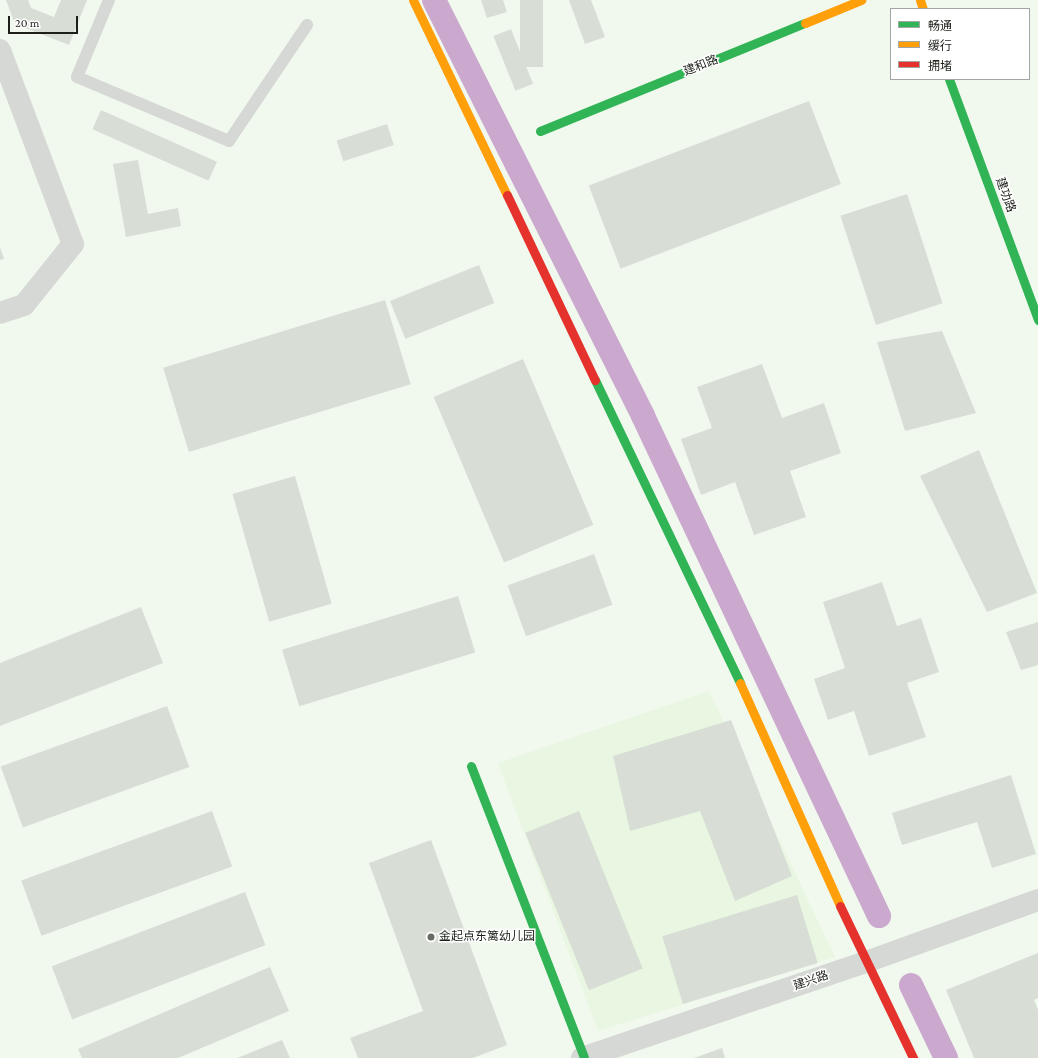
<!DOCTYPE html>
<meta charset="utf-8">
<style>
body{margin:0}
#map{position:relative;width:1038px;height:1058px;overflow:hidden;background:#f1f9ee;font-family:"Crimson Pro","Noto Sans SC",serif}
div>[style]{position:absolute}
.built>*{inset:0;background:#e9f6e1}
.canal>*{height:24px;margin:-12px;padding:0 12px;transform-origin:12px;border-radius:12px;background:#cba8ce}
.building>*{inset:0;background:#d8ded5;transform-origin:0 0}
.lane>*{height:12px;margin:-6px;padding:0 6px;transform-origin:6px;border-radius:6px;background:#d6d8d5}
.street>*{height:22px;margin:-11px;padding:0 11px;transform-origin:11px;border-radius:11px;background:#d6d8d5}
.fast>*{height:9px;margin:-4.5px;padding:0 4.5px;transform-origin:4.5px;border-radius:4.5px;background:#30b455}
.slow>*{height:9px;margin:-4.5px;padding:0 4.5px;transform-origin:4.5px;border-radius:4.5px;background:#ff9f0a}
.jam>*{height:9px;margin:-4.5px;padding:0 4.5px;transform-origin:4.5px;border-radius:4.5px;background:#e5322d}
.dots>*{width:11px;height:11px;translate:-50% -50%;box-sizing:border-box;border:2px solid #fff;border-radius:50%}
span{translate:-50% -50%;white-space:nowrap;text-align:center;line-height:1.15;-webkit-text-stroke:3px #fff;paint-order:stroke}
.street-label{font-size:12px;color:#1c2019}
.poi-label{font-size:12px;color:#1c2019}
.left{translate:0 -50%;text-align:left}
.legend{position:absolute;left:890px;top:8px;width:140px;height:72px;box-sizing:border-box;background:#fff;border:1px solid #a4a6a3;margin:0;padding:5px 7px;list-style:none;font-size:12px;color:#1c2019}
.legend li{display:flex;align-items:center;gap:8px;height:20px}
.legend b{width:20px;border:1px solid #a4a6a3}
.scale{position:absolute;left:8px;top:16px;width:70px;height:18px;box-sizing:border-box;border:2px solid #1c2019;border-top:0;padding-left:5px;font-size:12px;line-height:14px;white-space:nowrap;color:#1c2019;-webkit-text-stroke:3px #fff;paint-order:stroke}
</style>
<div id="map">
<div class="built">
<i style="clip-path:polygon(709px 691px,835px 957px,598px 1031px,498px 763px)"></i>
</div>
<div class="canal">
<i style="left:434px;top:0;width:466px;rotate:63.3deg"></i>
<i style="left:643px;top:416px;width:553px;rotate:64.73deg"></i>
<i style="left:911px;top:985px;width:81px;rotate:64.4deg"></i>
</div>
<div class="building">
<i style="clip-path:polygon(6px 0,28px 0,31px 8px,54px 17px,61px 0,87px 0,69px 45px,15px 24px)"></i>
<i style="clip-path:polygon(481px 0,503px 0,507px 12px,487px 18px)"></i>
<i style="left:520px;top:0;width:23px;height:67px"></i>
<i style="clip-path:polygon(569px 0,591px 0,605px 37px,585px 44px)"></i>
<i style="left:511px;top:29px;width:59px;height:19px;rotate:68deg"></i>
<i style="left:809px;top:101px;width:89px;height:236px;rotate:69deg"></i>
<i style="left:101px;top:110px;width:127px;height:21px;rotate:24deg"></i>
<i style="left:387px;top:124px;width:22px;height:53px;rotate:72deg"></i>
<i style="clip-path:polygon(138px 160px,148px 214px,178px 208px,181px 226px,126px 237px,113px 164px)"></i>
<i style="left:907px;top:194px;width:115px;height:70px;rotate:72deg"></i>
<i style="clip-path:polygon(0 247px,4px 259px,0 260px)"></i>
<i style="left:479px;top:265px;width:41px;height:96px;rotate:68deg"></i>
<i style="left:385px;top:300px;width:88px;height:232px;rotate:73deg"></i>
<i style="clip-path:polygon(942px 331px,976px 413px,905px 431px,877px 342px)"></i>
<i style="left:523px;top:359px;width:180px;height:97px;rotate:67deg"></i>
<i style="clip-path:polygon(762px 364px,782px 418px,824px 403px,841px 453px,790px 471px,806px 517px,754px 535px,735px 482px,701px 495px,681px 439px,712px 428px,697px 387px)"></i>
<i style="clip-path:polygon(979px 450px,1037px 593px,987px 612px,920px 476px)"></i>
<i style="left:295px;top:476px;width:133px;height:65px;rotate:74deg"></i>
<i style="left:594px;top:554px;width:54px;height:92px;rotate:70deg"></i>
<i style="clip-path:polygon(882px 582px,897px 626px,921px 618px,939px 672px,907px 683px,926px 737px,869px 756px,854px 711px,828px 720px,814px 679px,845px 668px,823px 602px)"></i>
<i style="left:458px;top:596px;width:59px;height:184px;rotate:73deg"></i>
<i style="clip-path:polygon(141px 607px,163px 663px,0 726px,0 663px)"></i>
<i style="clip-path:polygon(1038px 622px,1038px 665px,1021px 670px,1006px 632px)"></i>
<i style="left:167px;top:706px;width:65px;height:177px;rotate:70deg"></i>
<i style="clip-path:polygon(731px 720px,792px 876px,735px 901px,700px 811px,630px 831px,613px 756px)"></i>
<i style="clip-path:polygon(1011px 775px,1036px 854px,992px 868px,977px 822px,902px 845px,892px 813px)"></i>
<i style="left:212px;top:811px;width:59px;height:203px;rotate:70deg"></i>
<i style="left:579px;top:811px;width:170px;height:58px;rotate:68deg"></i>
<i style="clip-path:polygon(431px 840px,507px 1045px,473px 1058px,358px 1058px,350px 1038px,423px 1011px,369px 863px)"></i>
<i style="left:245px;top:892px;width:57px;height:207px;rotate:69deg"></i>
<i style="left:797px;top:895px;width:71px;height:141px;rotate:73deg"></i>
<i style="clip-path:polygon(1038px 953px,1038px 998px,1034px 1000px,1038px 1010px,1038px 1058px,974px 1058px,946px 990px)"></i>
<i style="clip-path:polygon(270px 967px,289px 1011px,178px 1058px,82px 1058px,78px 1049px)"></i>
<i style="clip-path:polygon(282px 1040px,290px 1058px,237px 1058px)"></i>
<i style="clip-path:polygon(722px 1048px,725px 1058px,694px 1058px)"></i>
</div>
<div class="lane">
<i style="left:109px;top:0;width:83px;rotate:112.6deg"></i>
<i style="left:77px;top:77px;width:165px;rotate:22.8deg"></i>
<i style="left:229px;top:141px;width:140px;rotate:-56.1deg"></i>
</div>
<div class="street">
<i style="left:0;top:50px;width:207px;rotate:69.4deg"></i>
<i style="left:73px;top:244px;width:78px;rotate:128.8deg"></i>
<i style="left:24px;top:305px;width:25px;rotate:162deg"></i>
<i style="left:582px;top:1058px;width:300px;rotate:-18.7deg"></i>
<i style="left:866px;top:962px;width:183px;rotate:-19.8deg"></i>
</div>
<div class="fast">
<i style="left:949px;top:79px;width:257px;rotate:69.7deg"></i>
<i style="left:540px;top:131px;width:286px;rotate:-22.2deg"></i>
<i style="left:595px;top:380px;width:336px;rotate:64.4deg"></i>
<i style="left:471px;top:766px;width:312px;rotate:68.8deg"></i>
</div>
<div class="slow">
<i style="left:413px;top:0;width:216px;rotate:64.3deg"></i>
<i style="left:920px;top:0;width:9px;rotate:72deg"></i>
<i style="left:805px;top:23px;width:61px;rotate:-22.3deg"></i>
<i style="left:740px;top:683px;width:244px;rotate:65.8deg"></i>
</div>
<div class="jam">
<i style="left:507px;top:195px;width:205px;rotate:64.6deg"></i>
<i style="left:840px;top:906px;width:169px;rotate:64.3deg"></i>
</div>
<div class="dots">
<i style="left:431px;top:937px;background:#676c64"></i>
</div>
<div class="street-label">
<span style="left:701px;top:66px;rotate:-22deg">建和路</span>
<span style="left:1005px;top:195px;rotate:70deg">建功路</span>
<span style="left:811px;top:981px;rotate:-19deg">建兴路</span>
</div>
<div class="poi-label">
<span class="left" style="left:439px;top:937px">金起点东篱幼儿园</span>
</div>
<ul class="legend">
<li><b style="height:5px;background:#30b455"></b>畅通</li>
<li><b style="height:5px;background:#ff9f0a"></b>缓行</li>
<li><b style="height:5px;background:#e5322d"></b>拥堵</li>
</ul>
<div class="scale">20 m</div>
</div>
